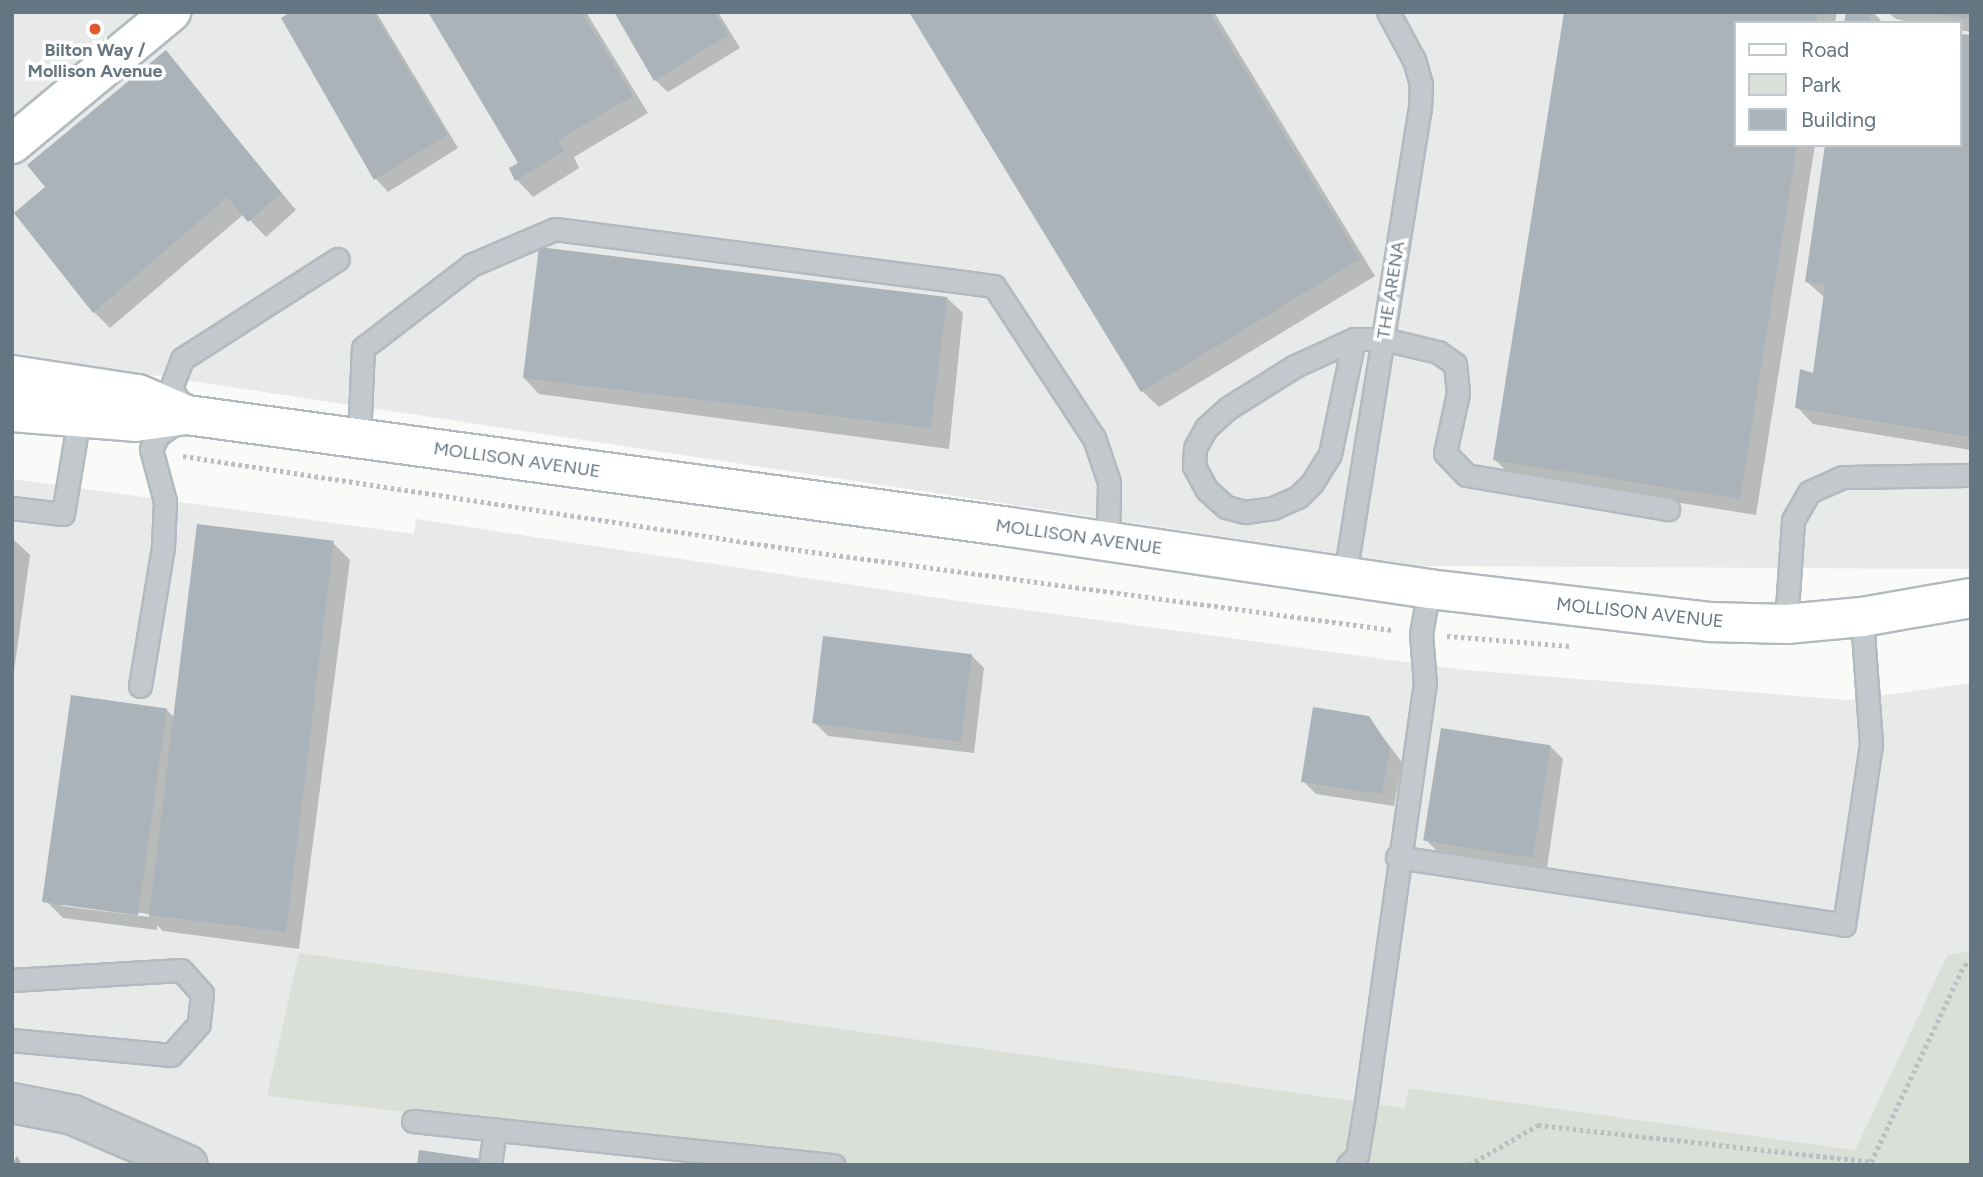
<!DOCTYPE html>
<style>
body{margin:0}
#map{position:relative;width:1983px;height:1177px;overflow:hidden;background:#fafaf8;font-family:Figtree,sans-serif}
div>[style]{position:absolute}
.built>*{inset:0;background:#e8e9e9}
.green>*{inset:0;background:#dadfd7}
.shadow>*{inset:0;background:#0003}
.building>*{inset:0;background:#aab3b9;transform-origin:0 0}
.path>*{height:4.5px;margin-top:-2.25px;transform-origin:0;background:repeating-linear-gradient(90deg,#bbbfc2 0 3.5px,transparent 0 7px)}
.roads{filter:drop-shadow(2px 0 #b3babf) drop-shadow(-2px 0 #b3babf) drop-shadow(0 2px #b3babf) drop-shadow(0 -2px #b3babf)}
.lane>*{height:21px;margin:-10.5px;padding:0 10.5px;transform-origin:10.5px;border-radius:10.5px;background:#c3c8cc}
.street>*{height:38px;margin:-19px;padding:0 19px;transform-origin:19px;border-radius:19px;background:#c3c8cc}
.secondary>*{height:38px;margin:-19px;padding:0 19px;transform-origin:19px;border-radius:19px;background:#fff}
.primary>*{height:38px;margin:-19px;padding:0 19px;transform-origin:19px;border-radius:19px;background:#fff}
.dots>*{width:19px;height:19px;translate:-50% -50%;box-sizing:border-box;border:4px solid #fff;border-radius:50%}
span{translate:-50% -50%;white-space:nowrap;text-align:center;line-height:1.15;-webkit-text-stroke:7px #fff;paint-order:stroke}
.poi-label{font-size:18px;color:#657683;font-weight:700}
.street-label{font-size:18px;color:#657683}
.frame{position:absolute;inset:0;border:14px solid #657683;pointer-events:none}
.legend{position:absolute;left:1734px;top:21px;width:228px;height:126px;box-sizing:border-box;background:#fff;border:2px solid #c1c8cd;margin:0;padding:9px 12px;list-style:none;font-size:21px;color:#657683}
.legend li{display:flex;align-items:center;gap:14px;height:35px}
.legend b{width:35px;border:2px solid #c1c8cd}
</style>
<div id="map">
<div class="built">
<i style="clip-path:polygon(evenodd,12px 12px,1971px 12px,1971px 569px,1420px 566px,12px 354px,12px 12px,1736px 23px,1960px 23px,1960px 145px,1736px 145px,1736px 23px)"></i>
<i style="clip-path:polygon(12px 479px,414px 534px,416px 519px,952px 600px,1464px 670px,1849px 700px,1971px 683px,1971px 951px,1947px 955px,1855px 1150px,1410px 1088px,1386px 1165px,12px 1165px)"></i>
</div>
<div class="green">
<i style="clip-path:polygon(1971px 951px,1971px 1165px,859px 1165px,267px 1096px,299px 953px,1404px 1108px,1409px 1088px,1855px 1150px,1947px 955px)"></i>
</div>
<div class="shadow">
<i style="clip-path:polygon(294px 12px,376px 12px,458px 148px,388px 192px,376px 179px,284px 19px)"></i>
<i style="clip-path:polygon(430px 12px,586px 12px,648px 113px,574px 157px,579px 168px,533px 197px,517px 180px,512px 169px,520px 164px)"></i>
<i style="clip-path:polygon(616px 12px,718px 12px,740px 48px,668px 92px,655px 80px)"></i>
<i style="clip-path:polygon(911px 12px,1214px 12px,1375px 276px,1159px 407px,1142px 391px)"></i>
<i style="clip-path:polygon(1566px 12px,1837px 12px,1835px 23px,1736px 23px,1736px 145px,1815px 145px,1756px 515px,1512px 476px,1495px 460px)"></i>
<i style="clip-path:polygon(1848px 12px,1873px 12px,1883px 23px,1846px 23px)"></i>
<i style="clip-path:polygon(1888px 12px,1971px 12px,1971px 32px,1960px 30px,1960px 23px,1916px 23px,1896px 19px)"></i>
<i style="clip-path:polygon(1971px 37px,1971px 450px,1813px 424px,1797px 407px,1815px 375px,1825px 298px,1806px 281px,1960px 145px)"></i>
<i style="clip-path:polygon(166px 53px,296px 210px,266px 237px,244px 214px,110px 328px,94px 312px)"></i>
<i style="clip-path:polygon(946px 297px,963px 313px,949px 449px,539px 394px,523px 377px)"></i>
<i style="clip-path:polygon(12px 538px,30px 555px,12px 686px)"></i>
<i style="clip-path:polygon(evenodd,334px 544px,350px 560px,299px 949px,163px 931px,157px 925px,157px 930px,63px 918px,46px 901px,166px 709px,173px 716px,334px 544px,62px 902px,149px 914px,149px 917px,62px 906px,62px 902px)"></i>
<i style="clip-path:polygon(971px 655px,984px 668px,974px 753px,828px 736px,815px 723px)"></i>
<i style="clip-path:polygon(1368px 718px,1402px 762px,1394px 806px,1316px 794px,1303px 781px)"></i>
<i style="clip-path:polygon(1550px 746px,1563px 759px,1547px 868px,1439px 853px,1426px 840px)"></i>
</div>
<div class="building">
<i style="clip-path:polygon(291px 12px,373px 12px,447px 135px,374px 180px,281px 18px)"></i>
<i style="clip-path:polygon(428px 12px,581px 12px,633px 96px,558px 140px,564px 151px,515px 181px,509px 168px,518px 163px)"></i>
<i style="clip-path:polygon(614px 12px,714px 12px,728px 35px,654px 81px)"></i>
<i style="clip-path:polygon(909px 12px,1209px 12px,1360px 259px,1141px 392px)"></i>
<i style="clip-path:polygon(1564px 12px,1818px 12px,1816px 23px,1736px 23px,1736px 145px,1797px 145px,1740px 499px,1493px 460px)"></i>
<i style="clip-path:polygon(1846px 12px,1870px 12px,1870px 20px,1880px 23px,1844px 23px)"></i>
<i style="clip-path:polygon(1971px 12px,1971px 19px,1940px 14px,1941px 12px)"></i>
<i style="clip-path:polygon(1960px 34px,1971px 35px,1971px 437px,1795px 408px,1800px 369px,1813px 373px,1825px 285px,1805px 282px,1825px 145px,1960px 145px)"></i>
<i style="clip-path:polygon(166px 50px,281px 193px,248px 222px,227px 197px,93px 313px,14px 213px,45px 187px,27px 165px)"></i>
<i style="left:539px;top:247px;width:411px;height:132px;rotate:7deg"></i>
<i style="left:197px;top:524px;width:138px;height:394px;rotate:7deg"></i>
<i style="left:823px;top:636px;width:150px;height:88px;rotate:7deg"></i>
<i style="left:71px;top:695px;width:97px;height:209px;rotate:8deg"></i>
<i style="clip-path:polygon(1313px 707px,1369px 716px,1390px 748px,1382px 794px,1301px 782px)"></i>
<i style="left:1441px;top:728px;width:111px;height:114px;rotate:9deg"></i>
<i style="clip-path:polygon(419px 1150px,489px 1160px,489px 1165px,417px 1165px)"></i>
<i style="clip-path:polygon(17px 1156px,22px 1165px,12px 1165px)"></i>
</div>
<div class="path">
<i style="left:183px;top:456px;width:615px;rotate:8.7deg"></i>
<i style="left:791px;top:549px;width:607px;rotate:7.66deg"></i>
<i style="left:1447px;top:636px;width:124px;rotate:4.6deg"></i>
<i style="left:1469px;top:1165px;width:80px;rotate:-30.1deg"></i>
<i style="left:1538px;top:1125px;width:335px;rotate:6.3deg"></i>
<i style="left:1871px;top:1162px;width:218px;rotate:-64.7deg"></i>
<i style="left:1964px;top:965px;width:7px"></i>
</div>
<div class="roads">
<div class="lane">
<i style="left:1354px;top:339px;width:65px;rotate:155.4deg"></i>
<i style="left:1295px;top:366px;width:79px;rotate:147.9deg"></i>
<i style="left:1228px;top:408px;width:30px;rotate:138deg"></i>
<i style="left:1206px;top:428px;width:23px;rotate:119deg"></i>
<i style="left:1195px;top:448px;width:18px;rotate:93deg"></i>
<i style="left:1194px;top:466px;width:27px;rotate:62deg"></i>
<i style="left:1207px;top:490px;width:25px;rotate:42deg"></i>
<i style="left:1226px;top:507px;width:20px;rotate:15deg"></i>
<i style="left:1245px;top:512px;width:28px;rotate:-8deg"></i>
<i style="left:1273px;top:508px;width:27px;rotate:-24deg"></i>
<i style="left:1298px;top:497px;width:20px;rotate:-45deg"></i>
<i style="left:1312px;top:483px;width:34px;rotate:-58deg"></i>
<i style="left:1330px;top:454px;width:117px;rotate:-78.2deg"></i>
<i style="left:1354px;top:339px;width:29px"></i>
<i style="left:1383px;top:339px;width:57px;rotate:13.3deg"></i>
<i style="left:1438px;top:352px;width:21px;rotate:35deg"></i>
<i style="left:1455px;top:364px;width:29px;rotate:84deg"></i>
<i style="left:1458px;top:393px;width:61px;rotate:102.2deg"></i>
<i style="left:1445px;top:453px;width:30px;rotate:46deg"></i>
<i style="left:1466px;top:475px;width:205px;rotate:9.6deg"></i>
<i style="left:359px;top:439px;width:91px;rotate:-87.5deg"></i>
<i style="left:363px;top:348px;width:136px;rotate:-37.5deg"></i>
<i style="left:471px;top:265px;width:91px;rotate:-23.2deg"></i>
<i style="left:555px;top:229px;width:443px;rotate:7.4deg"></i>
<i style="left:994px;top:286px;width:182px;rotate:56.7deg"></i>
<i style="left:1094px;top:438px;width:46px;rotate:71.2deg"></i>
<i style="left:1109px;top:482px;width:59px;rotate:91deg"></i>
<i style="left:12px;top:508px;width:51px;rotate:6.7deg"></i>
<i style="left:63px;top:514px;width:98px;rotate:-80.6deg"></i>
<i style="left:1345px;top:575px;width:472px;rotate:-80.9deg"></i>
<i style="left:1420px;top:109px;width:25px;rotate:-88deg"></i>
<i style="left:1421px;top:84px;width:25px;rotate:-106deg"></i>
<i style="left:1414px;top:60px;width:55px;rotate:-118.4deg"></i>
<i style="left:1786px;top:624px;width:104px;rotate:-86.1deg"></i>
<i style="left:1793px;top:520px;width:32px;rotate:-60deg"></i>
<i style="left:1809px;top:492px;width:37px;rotate:-24deg"></i>
<i style="left:1843px;top:477px;width:128px;rotate:-0.9deg"></i>
<i style="left:140px;top:686px;width:141px;rotate:-80.6deg"></i>
<i style="left:163px;top:547px;width:46px;rotate:-87.5deg"></i>
<i style="left:165px;top:501px;width:54px;rotate:-105.1deg"></i>
<i style="left:151px;top:449px;width:16px;rotate:-63deg"></i>
<i style="left:158px;top:435px;width:35px;rotate:-35deg"></i>
<i style="left:187px;top:415px;width:31px;rotate:-121deg"></i>
<i style="left:171px;top:388px;width:31px;rotate:-69deg"></i>
<i style="left:182px;top:359px;width:185px;rotate:-32.7deg"></i>
<i style="left:1397px;top:857px;width:452px;rotate:8.6deg"></i>
<i style="left:1844px;top:925px;width:183px;rotate:-81.5deg"></i>
<i style="left:1871px;top:744px;width:127px;rotate:-94.1deg"></i>
<i style="left:12px;top:980px;width:169px;rotate:-3.4deg"></i>
<i style="left:181px;top:970px;width:31px;rotate:48deg"></i>
<i style="left:202px;top:993px;width:31px;rotate:96deg"></i>
<i style="left:199px;top:1024px;width:42px;rotate:132.1deg"></i>
<i style="left:171px;top:1055px;width:160px;rotate:-174.6deg"></i>
<i style="left:413px;top:1121px;width:423px;rotate:6deg"></i>
<i style="left:490px;top:1165px;width:36px;rotate:-82deg"></i>
<i style="left:1348px;top:1165px;width:13px;rotate:-45deg"></i>
<i style="left:1357px;top:1156px;width:55px;rotate:-80.5deg"></i>
<i style="left:1366px;top:1102px;width:422px;rotate:-82deg"></i>
<i style="left:1425px;top:684px;width:50px;rotate:-94.6deg"></i>
<i style="left:1421px;top:634px;width:46px;rotate:-79.9deg"></i>
</div>
<div class="street">
<i style="left:12px;top:1103px;width:62px;rotate:11.1deg"></i>
<i style="left:73px;top:1115px;width:125px;rotate:23.5deg"></i>
</div>
<div class="secondary">
<i style="left:12px;top:144px;width:207px;rotate:-39.7deg"></i>
</div>
<div class="primary">
<i style="left:12px;top:375px;width:127px;rotate:8.6deg"></i>
<i style="left:138px;top:394px;width:53px;rotate:23.2deg"></i>
<i style="left:12px;top:412px;width:123px;rotate:4.6deg"></i>
<i style="left:135px;top:422px;width:52px;rotate:-7.7deg"></i>
<i style="left:187px;top:415px;width:831px;rotate:7.75deg"></i>
<i style="left:1010px;top:527px;width:424px;rotate:8.4deg"></i>
<i style="left:1429px;top:589px;width:284px;rotate:6.7deg"></i>
<i style="left:1711px;top:622px;width:75px;rotate:1.5deg"></i>
<i style="left:1786px;top:624px;width:76px;rotate:-5.3deg"></i>
<i style="left:1862px;top:617px;width:111px;rotate:-9.9deg"></i>
</div>
</div>
<div class="dots">
<i style="left:95px;top:29px;background:#e4572e"></i>
</div>
<div class="poi-label">
<span style="left:95px;top:61px">Bilton Way /<br>Mollison Avenue</span>
</div>
<div class="street-label">
<span style="left:1391px;top:290px;rotate:-81deg">THE ARENA</span>
<span style="left:517px;top:460px;rotate:8deg">MOLLISON AVENUE</span>
<span style="left:1079px;top:537px;rotate:8deg">MOLLISON AVENUE</span>
<span style="left:1640px;top:613px;rotate:6deg">MOLLISON AVENUE</span>
</div>
<div class="frame"></div>
<ul class="legend">
<li><b style="height:9px;background:#fff"></b>Road</li>
<li><b style="height:19px;background:#dadfd7"></b>Park</li>
<li><b style="height:19px;background:#aab3b9"></b>Building</li>
</ul>
</div>
